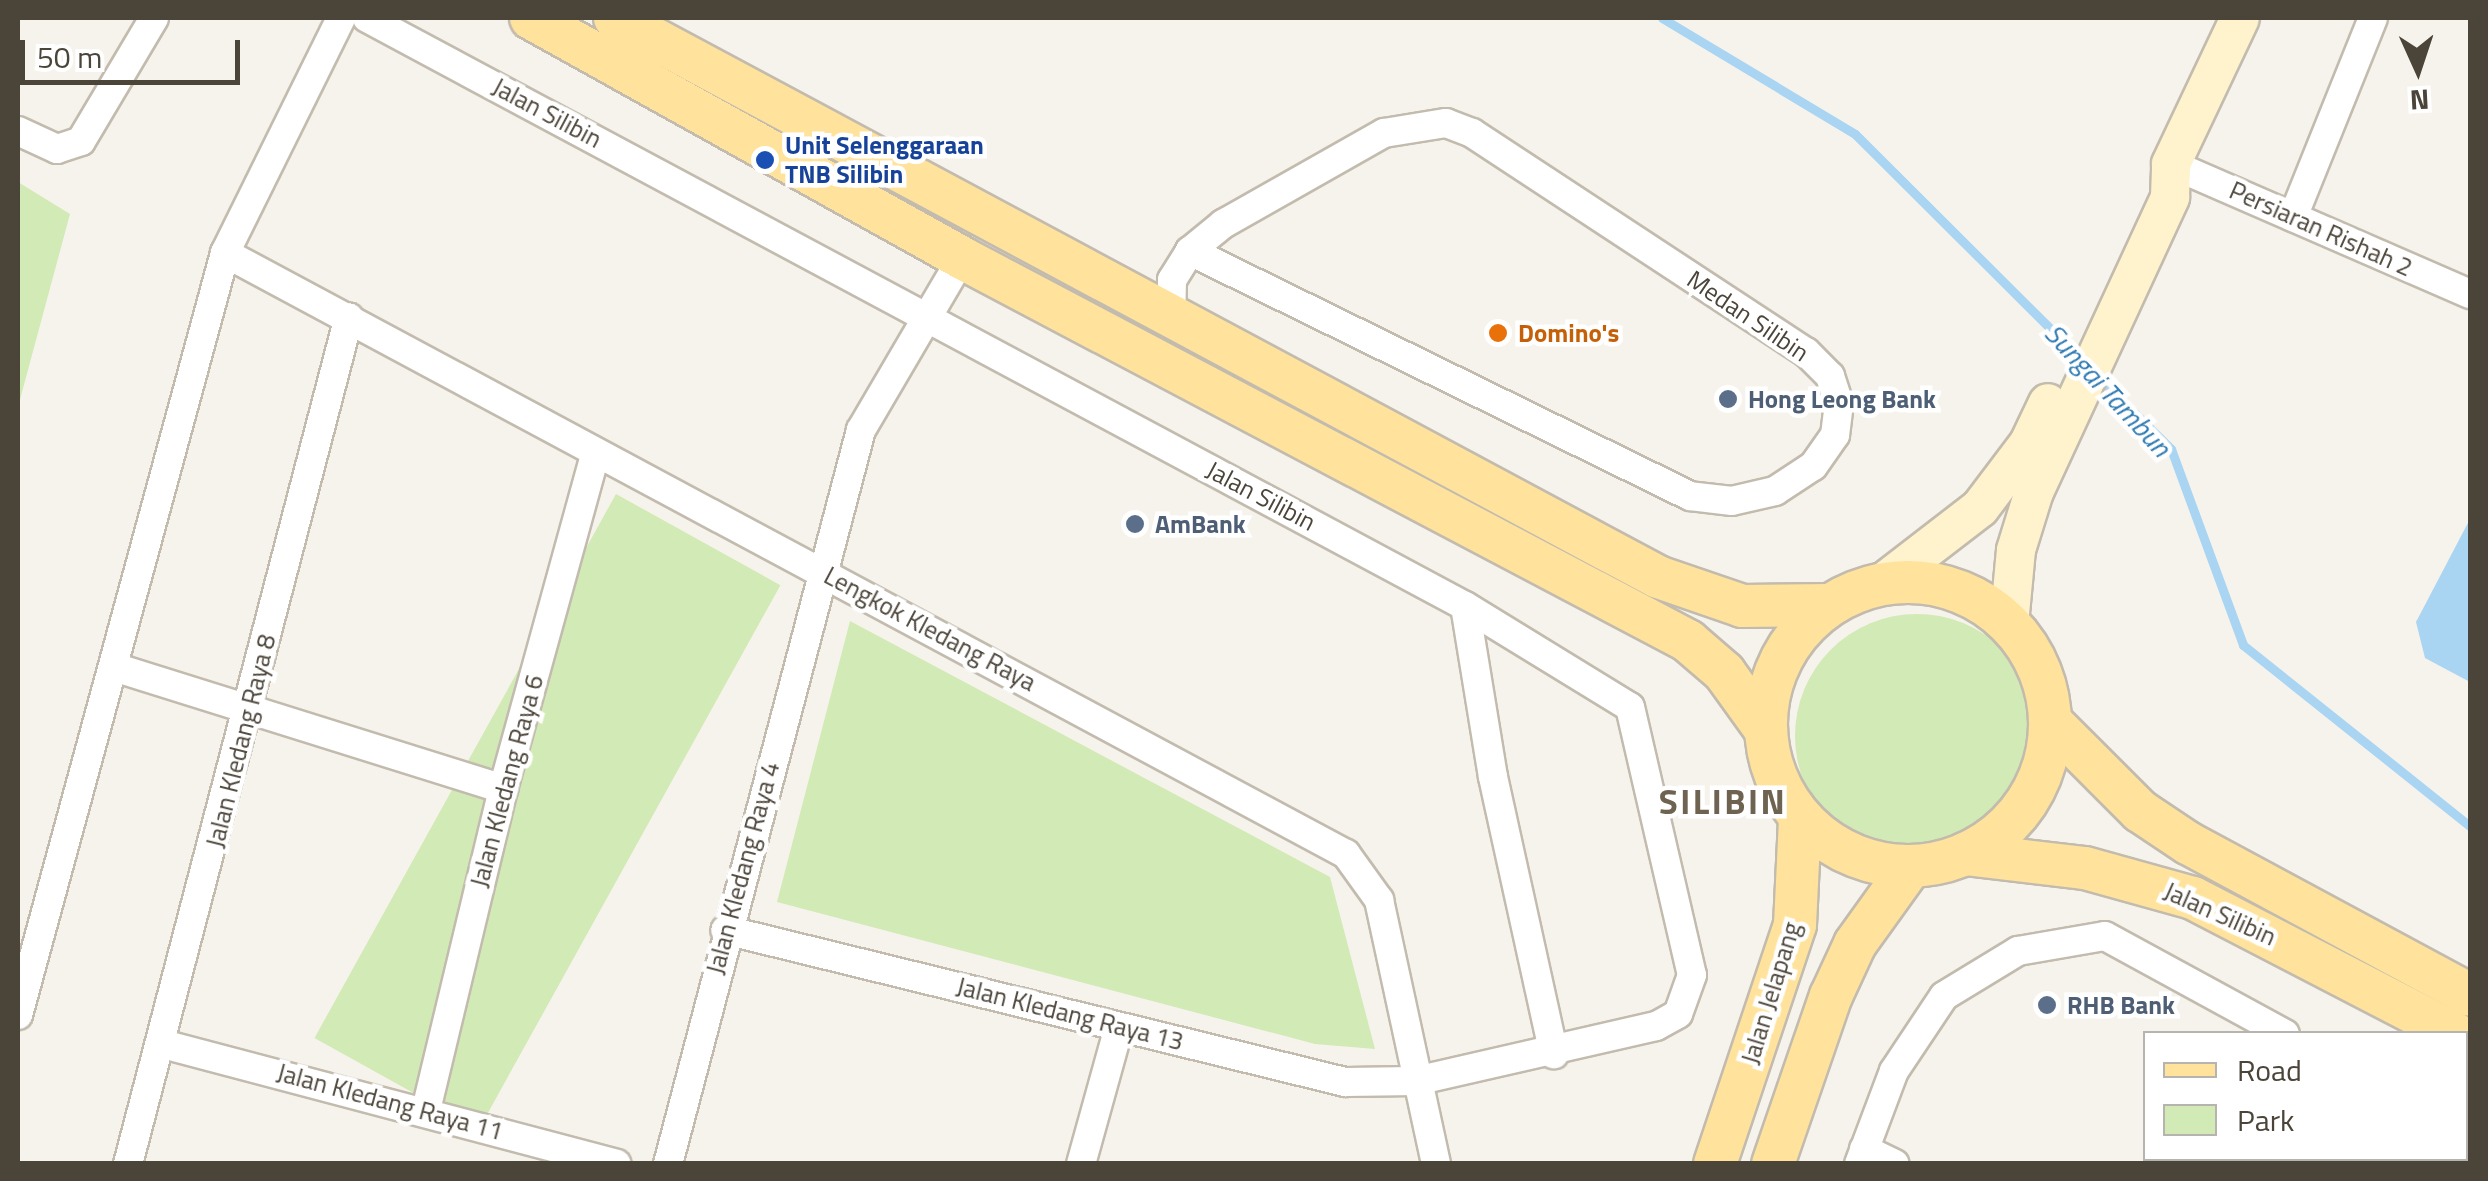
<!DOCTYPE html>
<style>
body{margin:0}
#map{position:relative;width:2488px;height:1181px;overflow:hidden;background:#f6f3ec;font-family:"Titillium Web",sans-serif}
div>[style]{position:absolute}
.green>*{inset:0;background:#d2eab5;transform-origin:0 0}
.round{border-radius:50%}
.water>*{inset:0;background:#a9d4f2}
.stream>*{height:9px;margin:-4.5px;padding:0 4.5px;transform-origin:4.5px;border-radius:4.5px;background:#a9d4f2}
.roads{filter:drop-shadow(2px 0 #c2bbae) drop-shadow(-2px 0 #c2bbae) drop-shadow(0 2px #c2bbae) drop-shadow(0 -2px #c2bbae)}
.street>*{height:28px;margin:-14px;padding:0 14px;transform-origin:14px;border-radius:14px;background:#fff}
.secondary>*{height:38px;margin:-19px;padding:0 19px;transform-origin:19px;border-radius:19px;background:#fff3cd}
.primary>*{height:42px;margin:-21px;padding:0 21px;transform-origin:21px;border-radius:21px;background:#ffe39c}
.primary>.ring{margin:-21px;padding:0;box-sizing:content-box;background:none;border:42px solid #ffe39c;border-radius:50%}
.dots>*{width:28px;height:28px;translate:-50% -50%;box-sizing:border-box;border:5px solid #fff;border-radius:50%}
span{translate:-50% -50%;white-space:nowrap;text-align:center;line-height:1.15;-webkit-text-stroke:9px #fff;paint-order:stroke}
.street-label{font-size:25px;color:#4b4439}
.transit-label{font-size:25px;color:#164399;font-weight:700}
.left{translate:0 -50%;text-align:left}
.food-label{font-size:25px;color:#c56008;font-weight:700}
.service-label{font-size:25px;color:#4e5e75;font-weight:700}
.water-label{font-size:28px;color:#2e7ab2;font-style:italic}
.district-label{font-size:35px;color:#6e6250;font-weight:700;letter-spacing:2.5px}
.frame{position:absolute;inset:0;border:20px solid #4b4439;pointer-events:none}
.legend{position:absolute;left:2143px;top:1031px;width:325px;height:130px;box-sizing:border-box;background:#fff;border:2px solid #b7b4b0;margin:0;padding:12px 18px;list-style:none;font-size:30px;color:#4b4439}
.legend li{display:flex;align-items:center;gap:20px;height:50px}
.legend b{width:50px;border:2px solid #b7b4b0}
.north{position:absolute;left:2368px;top:20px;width:100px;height:100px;-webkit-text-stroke:8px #fff;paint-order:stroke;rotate:177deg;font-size:28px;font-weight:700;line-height:40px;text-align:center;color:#4b4439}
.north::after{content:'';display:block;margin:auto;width:35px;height:45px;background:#4b4439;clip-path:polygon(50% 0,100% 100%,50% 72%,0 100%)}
.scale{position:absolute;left:20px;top:40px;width:220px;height:45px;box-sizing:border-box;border:5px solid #4b4439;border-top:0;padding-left:12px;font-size:30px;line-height:35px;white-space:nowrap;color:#4b4439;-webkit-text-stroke:8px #fff;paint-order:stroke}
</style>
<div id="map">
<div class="green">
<i style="clip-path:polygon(18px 182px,70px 214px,18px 407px)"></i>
<i style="left:616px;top:494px;width:188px;height:622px;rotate:29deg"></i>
<i class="round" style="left:1795px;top:614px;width:244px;height:244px"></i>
<i style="clip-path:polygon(850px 621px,1330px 877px,1375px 1049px,1315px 1044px,777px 902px)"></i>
</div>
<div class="water">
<i style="clip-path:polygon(2470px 519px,2470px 682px,2425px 658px,2416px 622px)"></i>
</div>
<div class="stream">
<i style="left:1662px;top:18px;width:225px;rotate:31deg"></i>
<i style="left:1855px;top:134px;width:323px;rotate:44.9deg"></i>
<i style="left:2098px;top:377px;width:103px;rotate:44.6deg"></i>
<i style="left:2171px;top:449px;width:209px;rotate:69.8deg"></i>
<i style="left:2243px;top:645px;width:290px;rotate:38.6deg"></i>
</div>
<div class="roads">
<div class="street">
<i style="left:367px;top:18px;width:1246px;rotate:28.17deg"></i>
<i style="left:1465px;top:606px;width:193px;rotate:31.5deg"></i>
<i style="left:1630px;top:707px;width:275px;rotate:77deg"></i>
<i style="left:1692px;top:975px;width:41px;rotate:109.7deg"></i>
<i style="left:1678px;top:1014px;width:25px;rotate:151deg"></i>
<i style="left:1656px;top:1026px;width:246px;rotate:167.1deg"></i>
<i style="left:1416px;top:1081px;width:71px;rotate:179.2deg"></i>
<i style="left:1345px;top:1082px;width:638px;rotate:-166.22deg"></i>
<i style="left:18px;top:131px;width:43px;rotate:24.8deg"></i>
<i style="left:57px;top:149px;width:25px;rotate:-18deg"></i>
<i style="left:81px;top:141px;width:143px;rotate:-59.3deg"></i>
<i style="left:2171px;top:164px;width:326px;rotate:23.5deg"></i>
<i style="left:2293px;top:217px;width:214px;rotate:-68.1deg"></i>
<i style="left:225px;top:253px;width:1272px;rotate:28.2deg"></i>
<i style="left:1346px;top:854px;width:57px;rotate:54.3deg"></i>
<i style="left:1379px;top:900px;width:270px;rotate:77.8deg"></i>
<i style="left:1171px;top:322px;width:42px;rotate:-88.6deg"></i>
<i style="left:1172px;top:280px;width:34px;rotate:-58deg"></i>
<i style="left:1190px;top:251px;width:43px;rotate:-39.3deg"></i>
<i style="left:1223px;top:224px;width:185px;rotate:-29.5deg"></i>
<i style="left:1384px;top:133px;width:63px;rotate:-9.2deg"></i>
<i style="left:1446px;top:123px;width:28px;rotate:21deg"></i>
<i style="left:1472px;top:133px;width:399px;rotate:33.3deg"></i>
<i style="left:1806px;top:352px;width:34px;rotate:45deg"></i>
<i style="left:1830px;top:376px;width:28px;rotate:72deg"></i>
<i style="left:1839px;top:403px;width:32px;rotate:97deg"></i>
<i style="left:1835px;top:435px;width:38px;rotate:125deg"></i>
<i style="left:1813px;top:466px;width:45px;rotate:146.7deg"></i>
<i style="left:1775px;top:491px;width:44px;rotate:166.9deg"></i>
<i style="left:1732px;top:501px;width:42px;rotate:-173.2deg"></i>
<i style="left:1690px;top:496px;width:557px;rotate:-153.9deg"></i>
<i style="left:1465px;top:606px;width:173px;rotate:80.7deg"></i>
<i style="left:1493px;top:777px;width:284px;rotate:77.6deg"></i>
<i style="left:114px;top:667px;width:408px;rotate:17.4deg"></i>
<i style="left:18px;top:1015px;width:790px;rotate:-74.8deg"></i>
<i style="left:225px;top:253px;width:262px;rotate:-63.7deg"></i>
<i style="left:163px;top:1044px;width:469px;rotate:14.8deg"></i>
<i style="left:426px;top:1110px;width:330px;rotate:-76.5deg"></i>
<i style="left:503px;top:789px;width:346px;rotate:-74.6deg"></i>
<i style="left:2466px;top:1131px;width:5px;rotate:37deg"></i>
<i style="left:1864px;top:1149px;width:34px;rotate:26deg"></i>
<i style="left:128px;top:1164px;width:875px;rotate:-75.38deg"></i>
<i style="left:668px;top:1164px;width:759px;rotate:-75.27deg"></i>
<i style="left:861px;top:430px;width:199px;rotate:-59.6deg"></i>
<i style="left:1081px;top:1164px;width:142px;rotate:-74.5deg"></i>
<i style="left:1859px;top:1164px;width:99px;rotate:-69.4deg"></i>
<i style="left:1894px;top:1071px;width:90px;rotate:-56.3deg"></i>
<i style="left:1944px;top:996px;width:87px;rotate:-31.3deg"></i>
<i style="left:2018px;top:951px;width:88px;rotate:-9.8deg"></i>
<i style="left:2105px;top:936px;width:205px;rotate:28.6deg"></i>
</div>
<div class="secondary">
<i style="left:1880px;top:585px;width:126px;rotate:-37.6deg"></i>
<i style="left:1980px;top:508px;width:81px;rotate:-53deg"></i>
<i style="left:2029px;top:443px;width:44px;rotate:-64.6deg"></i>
<i style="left:2009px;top:624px;width:74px;rotate:-84.6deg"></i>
<i style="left:2016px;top:550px;width:61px;rotate:-72.8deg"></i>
<i style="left:2034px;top:492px;width:325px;rotate:-65.2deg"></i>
<i style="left:2170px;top:197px;width:33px;rotate:-88deg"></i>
<i style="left:2171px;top:164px;width:161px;rotate:-64.7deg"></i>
</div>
<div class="primary">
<i style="left:531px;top:18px;width:493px;rotate:29.1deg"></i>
<i style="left:962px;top:258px;width:821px;rotate:27.81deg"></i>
<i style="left:1688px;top:641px;width:48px;rotate:40.7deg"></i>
<i style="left:1724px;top:672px;width:70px;rotate:54.3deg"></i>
<i style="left:615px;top:18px;width:1183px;rotate:28.19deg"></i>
<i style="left:1658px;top:577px;width:89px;rotate:19deg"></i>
<i style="left:1742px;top:606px;width:88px;rotate:-0.7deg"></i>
<i class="ring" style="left:1766px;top:582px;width:242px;height:242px"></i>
<i style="left:2051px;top:722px;width:126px;rotate:45deg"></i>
<i style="left:2140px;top:811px;width:58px;rotate:33.7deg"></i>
<i style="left:2188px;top:843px;width:320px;rotate:28.3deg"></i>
<i style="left:1965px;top:854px;width:121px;rotate:6.7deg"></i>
<i style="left:2085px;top:868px;width:112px;rotate:15.5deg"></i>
<i style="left:2193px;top:898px;width:295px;rotate:27.4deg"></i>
<i style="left:1715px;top:1164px;width:252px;rotate:-71.5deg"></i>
<i style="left:1795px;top:925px;width:108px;rotate:-87.3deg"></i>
<i style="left:1773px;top:1164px;width:178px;rotate:-71deg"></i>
<i style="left:1831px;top:996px;width:57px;rotate:-65.2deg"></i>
<i style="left:1855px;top:944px;width:96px;rotate:-54.3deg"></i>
</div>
</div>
<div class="dots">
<i style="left:765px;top:160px;background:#1a4fb4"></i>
<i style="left:1498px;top:333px;background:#e8710a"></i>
<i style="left:1728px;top:399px;background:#5c6f8a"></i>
<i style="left:1135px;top:524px;background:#5c6f8a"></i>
<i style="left:2047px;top:1005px;background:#5c6f8a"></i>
</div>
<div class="street-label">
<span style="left:547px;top:113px;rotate:28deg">Jalan Silibin</span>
<span style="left:2321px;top:229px;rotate:24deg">Persiaran Rishah 2</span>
<span style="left:1748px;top:316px;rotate:34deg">Medan Silibin</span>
<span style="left:1261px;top:496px;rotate:28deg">Jalan Silibin</span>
<span style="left:930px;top:629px;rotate:28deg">Lengkok Kledang Raya</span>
<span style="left:241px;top:741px;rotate:-76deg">Jalan Kledang Raya 8</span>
<span style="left:507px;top:781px;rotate:-75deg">Jalan Kledang Raya 6</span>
<span style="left:743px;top:868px;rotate:-75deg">Jalan Kledang Raya 4</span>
<span style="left:2220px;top:914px;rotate:24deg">Jalan Silibin</span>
<span style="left:1771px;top:993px;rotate:-73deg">Jalan Jelapang</span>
<span style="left:1070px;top:1014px;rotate:14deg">Jalan Kledang Raya 13</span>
<span style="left:390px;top:1102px;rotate:15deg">Jalan Kledang Raya 11</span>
</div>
<div class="transit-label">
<span class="left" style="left:785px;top:160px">Unit Selenggaraan<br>TNB Silibin</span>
</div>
<div class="food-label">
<span class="left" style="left:1518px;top:333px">Domino's</span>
</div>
<div class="service-label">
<span class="left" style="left:1748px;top:399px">Hong Leong Bank</span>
<span class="left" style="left:1155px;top:524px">AmBank</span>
<span class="left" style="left:2067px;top:1005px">RHB Bank</span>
</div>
<div class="water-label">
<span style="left:2108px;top:390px;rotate:47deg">Sungai Tambun</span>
</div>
<div class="district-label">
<span style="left:1723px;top:801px">SILIBIN</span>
</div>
<div class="frame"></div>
<ul class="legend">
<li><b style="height:12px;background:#ffe39c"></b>Road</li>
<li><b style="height:28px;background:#d2eab5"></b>Park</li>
</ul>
<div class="north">N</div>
<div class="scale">50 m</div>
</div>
